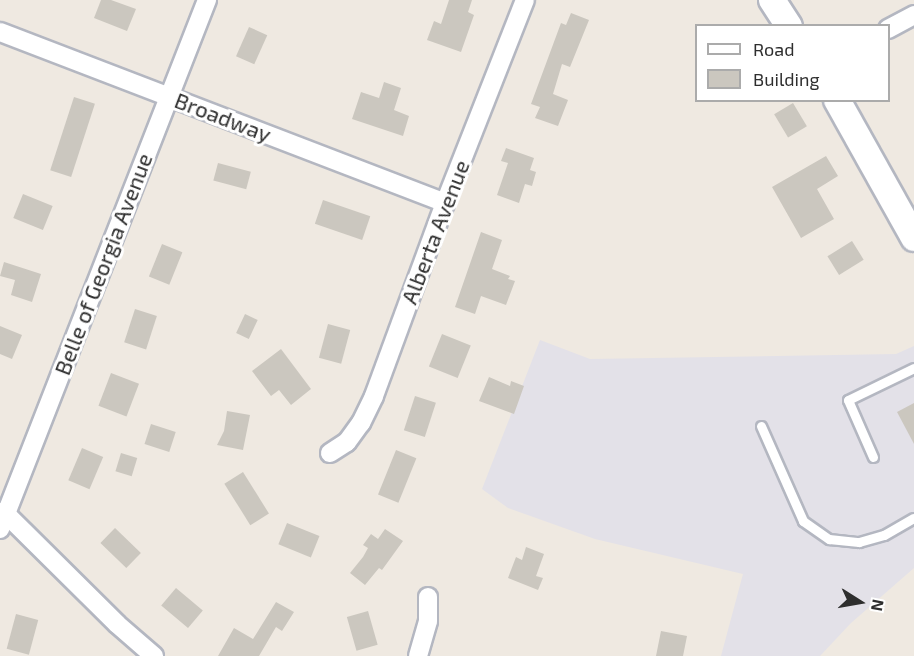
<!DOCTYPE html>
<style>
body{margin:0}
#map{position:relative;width:914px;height:656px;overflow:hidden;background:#efe9e1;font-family:"Exo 2",sans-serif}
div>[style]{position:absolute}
.industrial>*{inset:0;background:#e3e1e8}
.building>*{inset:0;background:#cbc7bf;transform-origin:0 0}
.roads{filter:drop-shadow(2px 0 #b4b7c1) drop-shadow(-2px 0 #b4b7c1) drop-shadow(0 2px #b4b7c1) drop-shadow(0 -2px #b4b7c1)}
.service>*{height:9px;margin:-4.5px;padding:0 4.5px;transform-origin:4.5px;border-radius:4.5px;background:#fff}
.minor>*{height:18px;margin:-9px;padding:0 9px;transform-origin:9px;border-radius:9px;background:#fff}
.secondary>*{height:26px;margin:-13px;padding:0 13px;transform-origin:13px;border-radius:13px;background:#fff}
span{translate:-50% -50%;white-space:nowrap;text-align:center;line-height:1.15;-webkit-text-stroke:6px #fff;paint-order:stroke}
.street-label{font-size:22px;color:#2e2e2e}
.legend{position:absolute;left:695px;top:24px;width:195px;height:78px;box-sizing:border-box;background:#fff;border:2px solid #ababab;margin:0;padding:8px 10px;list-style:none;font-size:18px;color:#2e2e2e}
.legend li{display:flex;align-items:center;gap:12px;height:30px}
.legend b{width:30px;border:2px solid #ababab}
.north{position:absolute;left:830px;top:572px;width:60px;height:60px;-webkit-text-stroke:4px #fff;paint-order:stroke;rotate:101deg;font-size:16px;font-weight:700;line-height:24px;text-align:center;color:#2e2e2e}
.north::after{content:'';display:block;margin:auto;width:21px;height:27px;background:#2e2e2e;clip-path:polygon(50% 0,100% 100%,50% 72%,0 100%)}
</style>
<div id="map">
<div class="industrial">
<i style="clip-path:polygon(540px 340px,590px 359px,896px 354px,914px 346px,914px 568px,851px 623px,820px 656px,721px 656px,743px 574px,595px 539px,508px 508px,482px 489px)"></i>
</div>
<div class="building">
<i style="clip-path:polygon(101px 0,111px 0,136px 9px,127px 31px,94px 18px)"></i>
<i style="clip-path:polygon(449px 0,472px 0,468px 12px,474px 15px,461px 52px,427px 40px,434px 21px,441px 24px)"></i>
<i style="clip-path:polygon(571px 13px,589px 20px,570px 67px,562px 64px,553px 94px,568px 100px,558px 126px,535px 118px,540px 107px,531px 104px,561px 23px,566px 25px)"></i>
<i style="left:249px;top:27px;width:20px;height:32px;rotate:24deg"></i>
<i style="clip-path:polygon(384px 82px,401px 88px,394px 110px,409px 116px,403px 136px,352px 119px,361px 92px,379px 98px)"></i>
<i style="left:74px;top:97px;width:22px;height:77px;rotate:18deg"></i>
<i style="left:793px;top:103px;width:27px;height:22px;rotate:59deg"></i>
<i style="clip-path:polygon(506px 148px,534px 158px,530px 170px,536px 172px,532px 186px,525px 184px,519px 203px,497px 195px,508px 163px,501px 161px)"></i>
<i style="clip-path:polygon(826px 156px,838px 176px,817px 189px,834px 219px,801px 238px,772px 187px)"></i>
<i style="left:218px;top:163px;width:34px;height:18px;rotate:15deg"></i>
<i style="left:23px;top:194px;width:32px;height:26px;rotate:22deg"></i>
<i style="left:323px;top:200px;width:50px;height:25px;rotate:19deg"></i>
<i style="clip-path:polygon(481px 232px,502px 240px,492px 269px,510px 276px,508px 279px,515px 281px,506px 305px,481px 296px,475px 314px,455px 307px)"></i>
<i style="left:852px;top:241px;width:22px;height:29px;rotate:58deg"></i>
<i style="left:162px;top:244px;width:22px;height:35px;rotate:22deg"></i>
<i style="clip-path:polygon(4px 262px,41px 274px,32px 302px,11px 295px,15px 280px,0 276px)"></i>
<i style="left:135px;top:309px;width:23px;height:35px;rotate:18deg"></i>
<i style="left:245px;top:314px;width:14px;height:21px;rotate:25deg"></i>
<i style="left:328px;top:324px;width:23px;height:35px;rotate:15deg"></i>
<i style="clip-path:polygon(0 326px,22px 335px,12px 359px,0 354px)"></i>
<i style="left:442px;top:334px;width:31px;height:35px;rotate:22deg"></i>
<i style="clip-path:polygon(281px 349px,311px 389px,291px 405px,279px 390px,271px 396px,252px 371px)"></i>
<i style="left:111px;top:373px;width:30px;height:35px;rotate:21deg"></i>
<i style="clip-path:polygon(489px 377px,510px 386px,511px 381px,524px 386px,514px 414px,479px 401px)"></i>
<i style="left:415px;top:396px;width:22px;height:36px;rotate:18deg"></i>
<i style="clip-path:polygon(914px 403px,914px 444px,897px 412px)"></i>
<i style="clip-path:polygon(227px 411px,250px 415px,243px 450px,217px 445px,224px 431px)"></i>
<i style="left:151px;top:424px;width:26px;height:21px;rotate:18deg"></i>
<i style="left:82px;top:448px;width:23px;height:35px;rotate:23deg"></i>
<i style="left:396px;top:450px;width:22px;height:48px;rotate:22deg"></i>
<i style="left:121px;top:453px;width:17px;height:19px;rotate:17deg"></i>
<i style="left:243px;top:472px;width:49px;height:22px;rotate:58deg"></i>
<i style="left:287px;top:523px;width:35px;height:23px;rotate:22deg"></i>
<i style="left:115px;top:528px;width:36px;height:21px;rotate:44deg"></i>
<i style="clip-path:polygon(385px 529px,403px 541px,382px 570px,379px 568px,365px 585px,350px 573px,363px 557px,368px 548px,363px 545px,371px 534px,378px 539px)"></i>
<i style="clip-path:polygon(526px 547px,544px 554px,536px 576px,543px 578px,538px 590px,508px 578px,516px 557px,522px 560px)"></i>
<i style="left:176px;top:588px;width:35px;height:23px;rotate:40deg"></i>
<i style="clip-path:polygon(276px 602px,294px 612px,282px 631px,276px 627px,259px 656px,218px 656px,234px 628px,253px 639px)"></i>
<i style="left:368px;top:611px;width:35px;height:22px;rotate:74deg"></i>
<i style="left:16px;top:614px;width:23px;height:36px;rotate:15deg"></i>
<i style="clip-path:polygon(661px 631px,687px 636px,683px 656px,656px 656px)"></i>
</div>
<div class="roads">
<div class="service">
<i style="left:761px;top:426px;width:104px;rotate:66.1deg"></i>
<i style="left:803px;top:521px;width:32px;rotate:35deg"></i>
<i style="left:829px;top:539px;width:30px;rotate:6deg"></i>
<i style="left:859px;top:542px;width:26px;rotate:-16deg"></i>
<i style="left:884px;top:535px;width:34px;rotate:-30deg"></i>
<i style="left:873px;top:457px;width:62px;rotate:-113.7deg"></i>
<i style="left:848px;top:400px;width:73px;rotate:-25.9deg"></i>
</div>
<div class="minor">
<i style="left:888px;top:29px;width:30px;rotate:-28deg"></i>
<i style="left:0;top:32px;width:477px;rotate:21deg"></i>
<i style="left:330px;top:453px;width:20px;rotate:-33deg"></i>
<i style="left:347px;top:442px;width:24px;rotate:-54deg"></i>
<i style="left:361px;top:423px;width:30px;rotate:-64deg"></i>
<i style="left:374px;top:396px;width:206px;rotate:-69.8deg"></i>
<i style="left:445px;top:203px;width:218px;rotate:-68.5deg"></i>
<i style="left:0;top:512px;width:6px;rotate:18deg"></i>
<i style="left:6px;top:514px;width:156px;rotate:44.7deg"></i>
<i style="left:117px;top:624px;width:49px;rotate:40.9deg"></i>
<i style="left:0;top:529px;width:568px;rotate:-68.63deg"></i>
<i style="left:418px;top:656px;width:36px;rotate:-74deg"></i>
<i style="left:428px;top:621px;width:24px;rotate:-90deg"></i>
</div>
<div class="secondary">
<i style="left:772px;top:0;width:31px;rotate:57deg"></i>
<i style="left:837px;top:100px;width:158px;rotate:60.8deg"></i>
</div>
</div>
<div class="street-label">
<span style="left:223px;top:117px;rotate:21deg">Broadway</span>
<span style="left:435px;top:232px;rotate:-69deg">Alberta Avenue</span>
<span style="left:103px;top:264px;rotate:-69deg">Belle of Georgia Avenue</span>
</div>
<ul class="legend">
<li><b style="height:8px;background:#fff"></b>Road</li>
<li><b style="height:16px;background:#cbc7bf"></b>Building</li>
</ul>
<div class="north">N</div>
</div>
